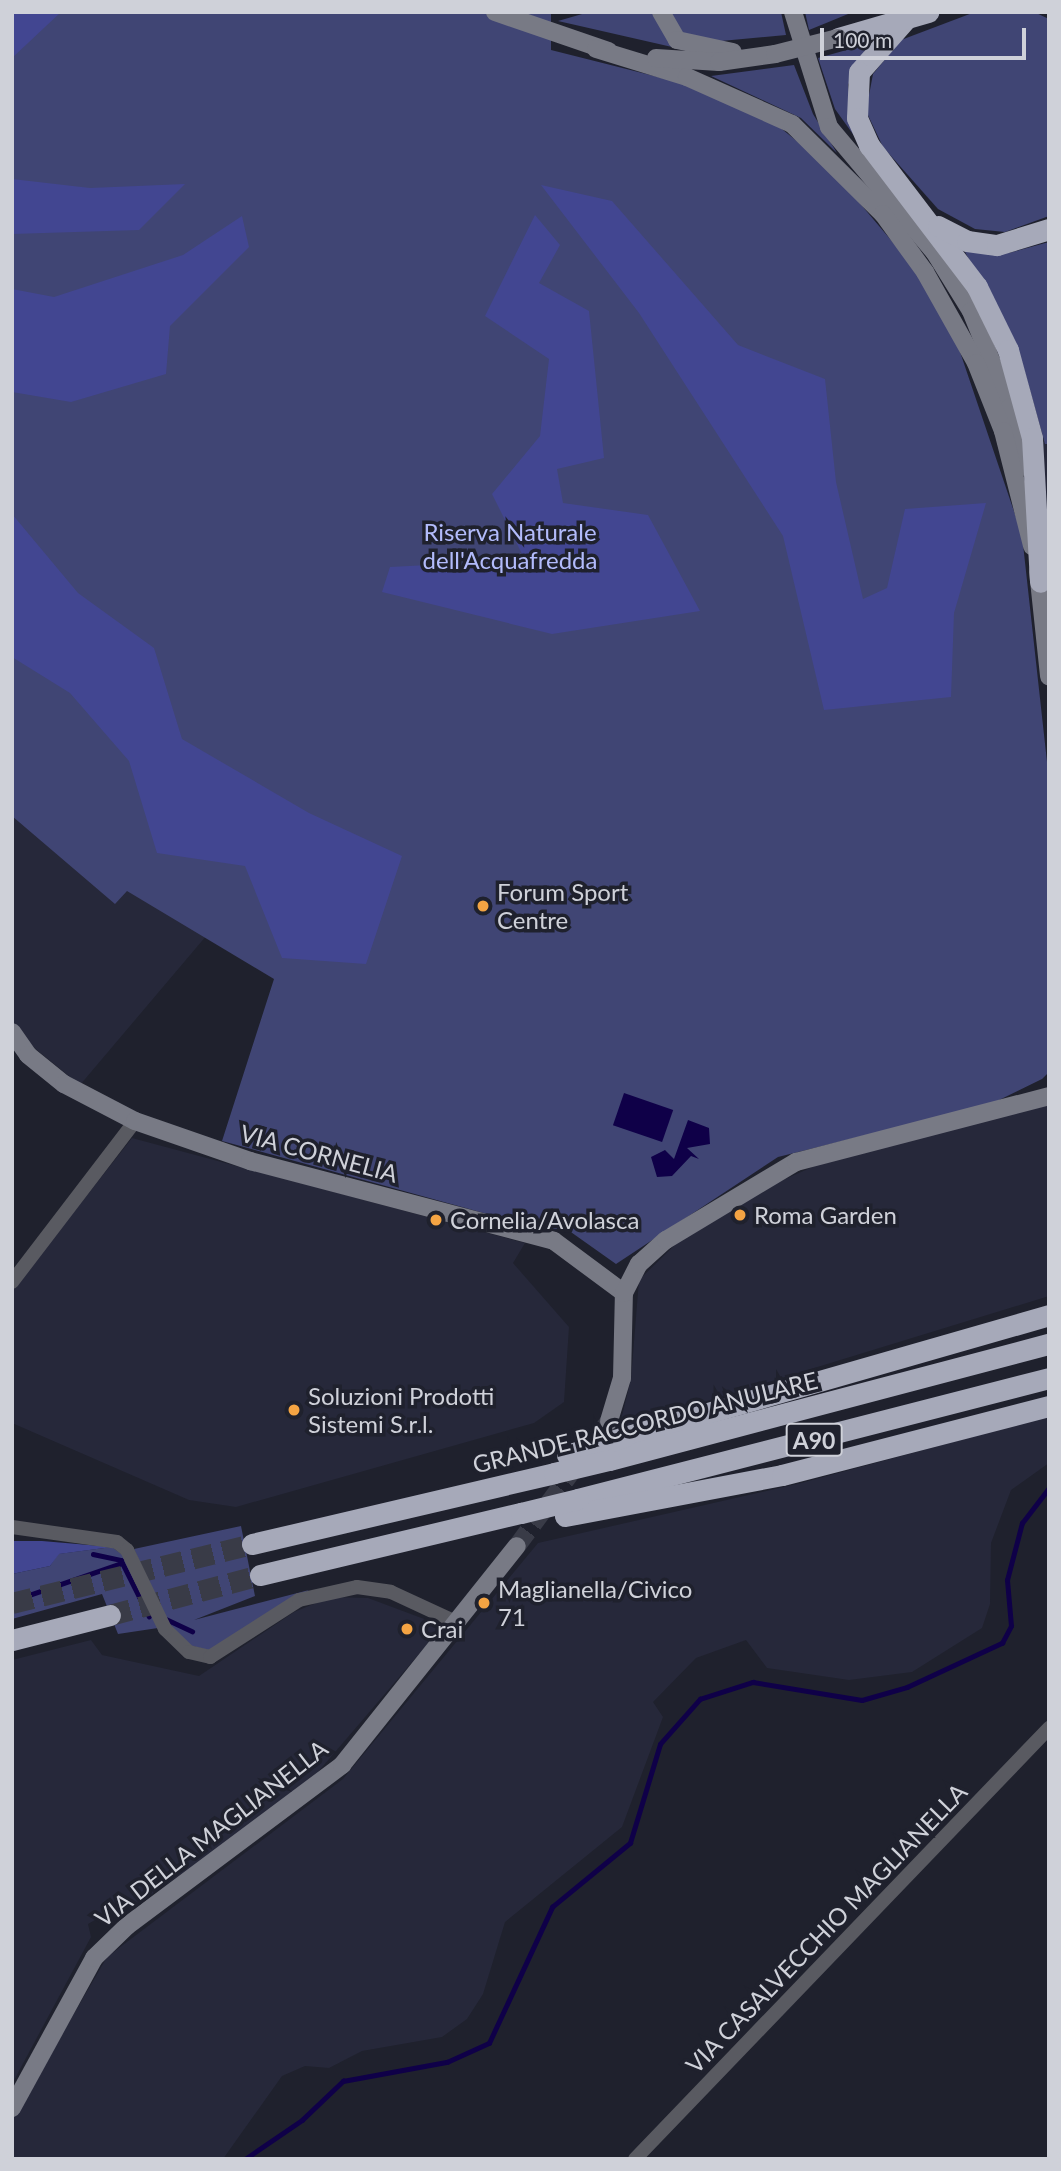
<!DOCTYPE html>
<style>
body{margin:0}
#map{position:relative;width:1061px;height:2171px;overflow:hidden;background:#1f212d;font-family:Lato,sans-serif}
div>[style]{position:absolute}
.built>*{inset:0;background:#26283a}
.green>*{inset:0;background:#404574}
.forest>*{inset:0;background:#424691}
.water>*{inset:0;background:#0f0048;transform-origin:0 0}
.stream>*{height:4.5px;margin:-2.25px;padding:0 2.25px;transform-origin:2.25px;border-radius:2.25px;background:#0f0048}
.secondary-tunnel>*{height:18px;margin-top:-9px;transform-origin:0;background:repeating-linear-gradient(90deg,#393b47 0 18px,transparent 0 27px)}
.highway-tunnel>*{height:21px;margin-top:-10.5px;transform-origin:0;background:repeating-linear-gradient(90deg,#393b47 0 21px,transparent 0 31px)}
.street>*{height:14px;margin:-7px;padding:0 7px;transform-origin:7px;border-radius:7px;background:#595a61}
.secondary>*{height:18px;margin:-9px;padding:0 9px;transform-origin:9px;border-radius:9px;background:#787a85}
.highway>*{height:21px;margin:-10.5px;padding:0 10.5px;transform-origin:10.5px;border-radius:10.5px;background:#a6a9b9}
.street-bridge>*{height:14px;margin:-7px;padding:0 7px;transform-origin:7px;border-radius:7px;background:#595a61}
.secondary-bridge>*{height:18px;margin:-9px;padding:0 9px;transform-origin:9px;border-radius:9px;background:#787a85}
.highway-bridge>*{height:21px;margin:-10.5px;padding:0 10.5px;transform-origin:10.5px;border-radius:10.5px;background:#a6a9b9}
.dots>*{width:19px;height:19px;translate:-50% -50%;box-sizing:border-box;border:4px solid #1f212d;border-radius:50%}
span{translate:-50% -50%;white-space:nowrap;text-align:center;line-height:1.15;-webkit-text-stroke:7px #1f212d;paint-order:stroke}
.shield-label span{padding:2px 5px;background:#1f212d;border:2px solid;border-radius:5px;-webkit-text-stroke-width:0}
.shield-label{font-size:23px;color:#cfd1d9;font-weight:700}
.park-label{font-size:24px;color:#b2bbfb}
.poi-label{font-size:24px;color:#cfd1d9}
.left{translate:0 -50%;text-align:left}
.street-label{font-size:24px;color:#cfd1d9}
.frame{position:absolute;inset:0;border:14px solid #cfd1d9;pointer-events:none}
.scale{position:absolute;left:820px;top:28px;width:206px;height:32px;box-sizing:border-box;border:4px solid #cfd1d9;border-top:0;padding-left:9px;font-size:21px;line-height:24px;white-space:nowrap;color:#cfd1d9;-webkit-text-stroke:5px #1f212d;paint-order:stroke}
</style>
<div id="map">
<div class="built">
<i style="clip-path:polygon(1041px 442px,1049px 442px,1049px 574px)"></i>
<i style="clip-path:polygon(12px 700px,231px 949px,207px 935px,80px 1085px,22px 1038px,12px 1020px)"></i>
<i style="clip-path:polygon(1049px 1105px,1049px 1296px,619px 1428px,631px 1379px,639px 1280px,683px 1237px,735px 1201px,826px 1161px)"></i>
<i style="clip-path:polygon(132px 1138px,525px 1243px,513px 1263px,569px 1327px,564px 1402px,534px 1423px,236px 1507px,189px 1500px,12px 1423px,12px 1291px)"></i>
<i style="clip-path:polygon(1049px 1416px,1049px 1463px,1011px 1490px,991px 1543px,990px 1604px,982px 1628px,912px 1672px,849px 1680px,767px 1668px,746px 1640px,696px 1658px,653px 1702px,663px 1717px,622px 1827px,505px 1922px,483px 1994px,467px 2019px,442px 2037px,362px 2051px,329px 2068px,305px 2066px,282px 2076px,223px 2159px,12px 2159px,12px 2120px,107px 1957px,343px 1779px,538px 1543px,801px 1483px)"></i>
<i style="clip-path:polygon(331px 1597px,368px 1598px,443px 1626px,300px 1793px,130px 1909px,124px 1903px,88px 1924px,91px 1937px,12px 2084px,12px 1660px,91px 1640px,102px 1655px,199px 1676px,294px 1612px)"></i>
</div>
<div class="green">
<i style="clip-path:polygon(12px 12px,551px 12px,551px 50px,682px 83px,772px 121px,830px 168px,912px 265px,956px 340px,1022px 535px,1049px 780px,1049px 1072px,1042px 1079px,991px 1104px,778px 1157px,616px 1264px,568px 1230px,535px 1227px,222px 1141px,274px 979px,127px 891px,115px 904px,12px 816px)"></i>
<i style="clip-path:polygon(589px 12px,654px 12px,672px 47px,558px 21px)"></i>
<i style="clip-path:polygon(670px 12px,781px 12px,786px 35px,721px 41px,684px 35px)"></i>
<i style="clip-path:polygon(805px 12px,853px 12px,809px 30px)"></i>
<i style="clip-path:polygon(975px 12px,1034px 12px,1049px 19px,1049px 216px,1005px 232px,975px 229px,938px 209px,883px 147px,866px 111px,873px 74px,901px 40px)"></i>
<i style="clip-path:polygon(868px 44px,848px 85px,855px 137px,835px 109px,818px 58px)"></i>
<i style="clip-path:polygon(794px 65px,813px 114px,837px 153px,801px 118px,711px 76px)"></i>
<i style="clip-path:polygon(1049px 242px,1049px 444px,1045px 444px,1022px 362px,963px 248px,1009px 253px)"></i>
<i style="clip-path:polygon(241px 1526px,255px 1596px,194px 1620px,309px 1590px,211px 1651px,185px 1644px,164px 1616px,134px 1549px)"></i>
<i style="clip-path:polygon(112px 1547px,124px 1556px,158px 1628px,118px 1634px,102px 1594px,12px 1619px,12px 1574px,50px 1566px,58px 1554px)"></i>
</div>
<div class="forest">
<i style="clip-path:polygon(12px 12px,61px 12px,12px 58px)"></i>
<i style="clip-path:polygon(12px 179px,90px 188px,185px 184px,139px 230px,12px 234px)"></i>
<i style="clip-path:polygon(541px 185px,612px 201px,738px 345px,825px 379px,836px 482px,863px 599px,887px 588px,905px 509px,986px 503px,954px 613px,951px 697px,824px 710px,783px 536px,639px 313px)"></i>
<i style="clip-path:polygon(535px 215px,560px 245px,539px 283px,589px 311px,604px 458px,557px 469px,563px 503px,648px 515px,700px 611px,552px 634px,382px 592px,390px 567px,525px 560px,492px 494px,540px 436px,549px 359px,485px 316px)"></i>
<i style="clip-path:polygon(242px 216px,249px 247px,170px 326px,166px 374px,71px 402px,12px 392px,12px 289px,54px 297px,183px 255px)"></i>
<i style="clip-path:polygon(12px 514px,78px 593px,154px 648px,182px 739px,309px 813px,402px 856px,366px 964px,282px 958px,245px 866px,157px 853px,129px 761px,70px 693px,12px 657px)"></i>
<i style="clip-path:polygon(12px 1541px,42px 1541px,112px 1547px,59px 1554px,50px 1566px,12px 1574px)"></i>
</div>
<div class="water">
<i style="left:624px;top:1093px;width:52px;height:34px;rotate:19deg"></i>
<i style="clip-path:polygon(688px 1120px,709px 1128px,710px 1144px,687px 1148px,699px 1159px,691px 1156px,672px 1176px,657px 1177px,651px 1157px,665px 1150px,674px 1159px)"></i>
</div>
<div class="stream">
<i style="left:93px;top:1554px;width:29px;rotate:12deg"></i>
<i style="left:121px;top:1560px;width:63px;rotate:63.4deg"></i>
<i style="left:12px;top:1601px;width:116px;rotate:-19.1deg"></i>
<i style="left:166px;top:1619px;width:29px;rotate:25deg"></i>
<i style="left:245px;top:2159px;width:69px;rotate:-34.4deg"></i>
<i style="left:302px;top:2120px;width:57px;rotate:-43.6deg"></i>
<i style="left:343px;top:2081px;width:106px;rotate:-10.4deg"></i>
<i style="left:447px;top:2062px;width:46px;rotate:-24.3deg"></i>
<i style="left:489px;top:2043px;width:150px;rotate:-65.1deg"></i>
<i style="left:552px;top:1907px;width:101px;rotate:-39.4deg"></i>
<i style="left:630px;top:1843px;width:103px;rotate:-73.1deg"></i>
<i style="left:660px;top:1744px;width:60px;rotate:-48.4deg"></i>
<i style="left:700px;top:1699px;width:56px;rotate:-17.8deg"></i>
<i style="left:753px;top:1682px;width:110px;rotate:9.4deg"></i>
<i style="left:862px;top:1700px;width:47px;rotate:-16.1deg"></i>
<i style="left:907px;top:1687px;width:105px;rotate:-24.9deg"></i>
<i style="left:1002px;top:1643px;width:19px;rotate:-62deg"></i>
<i style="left:1011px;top:1626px;width:46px;rotate:-95deg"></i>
<i style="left:1007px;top:1580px;width:59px;rotate:-75.3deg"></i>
<i style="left:1022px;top:1523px;width:44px;rotate:-52.4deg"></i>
</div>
<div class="secondary-tunnel">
<i style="left:517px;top:1546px;width:155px;rotate:-53.6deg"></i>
</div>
<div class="highway-tunnel">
<i style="left:12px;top:1603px;width:247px;rotate:-13.8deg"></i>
<i style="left:110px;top:1615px;width:155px;rotate:-14.9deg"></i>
</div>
<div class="street">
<i style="left:12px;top:1282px;width:203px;rotate:-52.6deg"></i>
<i style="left:12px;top:1527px;width:106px;rotate:8.1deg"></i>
<i style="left:117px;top:1542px;width:13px;rotate:39deg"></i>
<i style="left:165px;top:1629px;width:33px;rotate:44deg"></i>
<i style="left:189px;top:1652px;width:22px;rotate:13deg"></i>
<i style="left:210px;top:1657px;width:106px;rotate:-32.6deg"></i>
<i style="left:299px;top:1600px;width:59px;rotate:-12.6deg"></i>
<i style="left:357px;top:1587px;width:34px;rotate:8deg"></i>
<i style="left:391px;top:1592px;width:74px;rotate:24.8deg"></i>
<i style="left:635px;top:2159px;width:598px;rotate:-46.15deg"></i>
</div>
<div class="secondary">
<i style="left:495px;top:12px;width:120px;rotate:19deg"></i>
<i style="left:661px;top:12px;width:32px;rotate:60deg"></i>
<i style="left:677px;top:40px;width:57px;rotate:12.1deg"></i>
<i style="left:793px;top:12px;width:121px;rotate:72.6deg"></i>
<i style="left:829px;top:127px;width:165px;rotate:49.9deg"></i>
<i style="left:935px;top:253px;width:68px;rotate:58.2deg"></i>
<i style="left:971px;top:311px;width:104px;rotate:67.9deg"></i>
<i style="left:1010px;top:407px;width:61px;rotate:77.8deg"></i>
<i style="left:596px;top:49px;width:95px;rotate:17.1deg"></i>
<i style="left:687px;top:77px;width:115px;rotate:24.1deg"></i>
<i style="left:792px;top:124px;width:128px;rotate:44.7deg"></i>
<i style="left:883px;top:214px;width:72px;rotate:54.1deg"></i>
<i style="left:925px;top:272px;width:104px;rotate:60.7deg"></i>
<i style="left:976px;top:363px;width:73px;rotate:68.3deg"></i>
<i style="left:1003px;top:431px;width:119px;rotate:75.8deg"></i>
<i style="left:656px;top:58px;width:63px;rotate:3.6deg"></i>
<i style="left:719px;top:62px;width:57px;rotate:-8.1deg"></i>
<i style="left:1038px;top:571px;width:106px;rotate:84deg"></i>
<i style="left:12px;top:1032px;width:28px;rotate:55deg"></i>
<i style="left:28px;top:1055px;width:46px;rotate:38.9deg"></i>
<i style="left:64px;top:1084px;width:80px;rotate:27.5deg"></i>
<i style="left:135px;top:1121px;width:122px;rotate:19.2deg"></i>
<i style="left:250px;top:1161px;width:314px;rotate:14.7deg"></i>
<i style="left:554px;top:1241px;width:87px;rotate:36.6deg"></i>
<i style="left:609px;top:1421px;width:45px;rotate:-73.2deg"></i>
<i style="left:622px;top:1378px;width:85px;rotate:-88.7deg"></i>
<i style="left:624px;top:1293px;width:33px;rotate:-63deg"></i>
<i style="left:639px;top:1264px;width:36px;rotate:-42deg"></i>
<i style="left:666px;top:1240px;width:152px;rotate:-31deg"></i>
<i style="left:796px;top:1162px;width:261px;rotate:-14.6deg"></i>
<i style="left:12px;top:2108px;width:171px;rotate:-61.3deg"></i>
<i style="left:94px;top:1958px;width:46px;rotate:-44.1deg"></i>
<i style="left:127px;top:1926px;width:269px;rotate:-36.8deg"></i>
<i style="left:342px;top:1765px;width:280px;rotate:-51.4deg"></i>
</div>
<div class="highway">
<i style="left:905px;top:20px;width:69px;rotate:131.5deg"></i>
<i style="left:859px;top:72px;width:46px;rotate:92.5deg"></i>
<i style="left:857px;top:118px;width:30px;rotate:66deg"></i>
<i style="left:869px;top:145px;width:178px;rotate:52.7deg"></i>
<i style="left:977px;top:287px;width:70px;rotate:63.8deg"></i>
<i style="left:1008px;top:350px;width:91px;rotate:74.7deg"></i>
<i style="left:1032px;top:438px;width:144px;rotate:86.8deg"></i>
<i style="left:838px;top:38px;width:94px;rotate:-16.1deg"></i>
<i style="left:938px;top:226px;width:33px;rotate:27deg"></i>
<i style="left:967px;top:241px;width:30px;rotate:8deg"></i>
<i style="left:997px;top:245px;width:54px;rotate:-17.1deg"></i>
<i style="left:624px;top:1437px;width:442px;rotate:-16deg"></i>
<i style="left:609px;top:1460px;width:455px;rotate:-14.8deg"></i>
<i style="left:578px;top:1499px;width:486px;rotate:-14.4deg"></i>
<i style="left:565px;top:1516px;width:221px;rotate:-10.7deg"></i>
<i style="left:782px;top:1475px;width:276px;rotate:-14.5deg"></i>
<i style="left:252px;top:1544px;width:310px;rotate:-13.2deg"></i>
<i style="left:260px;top:1575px;width:268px;rotate:-13.4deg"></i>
<i style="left:12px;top:1640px;width:101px;rotate:-14.3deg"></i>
</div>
<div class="street-bridge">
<i style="left:127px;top:1550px;width:88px;rotate:64.3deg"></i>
</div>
<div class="secondary-bridge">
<i style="left:775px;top:54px;width:65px;rotate:-14.3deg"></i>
</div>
<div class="highway-bridge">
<i style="left:567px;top:1455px;width:60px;rotate:-17.5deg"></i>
<i style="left:554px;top:1473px;width:57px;rotate:-13.3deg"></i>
<i style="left:521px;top:1513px;width:59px;rotate:-13.8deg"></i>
</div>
<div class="dots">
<i style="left:483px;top:906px;background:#f4a443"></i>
<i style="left:740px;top:1215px;background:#f4a443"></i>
<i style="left:436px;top:1220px;background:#f4a443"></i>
<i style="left:294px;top:1410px;background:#f4a443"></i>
<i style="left:484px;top:1603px;background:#f4a443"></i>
<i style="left:407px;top:1629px;background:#f4a443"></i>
</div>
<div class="shield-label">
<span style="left:814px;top:1440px">A90</span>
</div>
<div class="park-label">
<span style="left:510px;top:546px">Riserva Naturale<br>dell'Acquafredda</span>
</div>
<div class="poi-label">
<span class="left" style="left:497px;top:906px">Forum Sport<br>Centre</span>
<span class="left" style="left:754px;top:1215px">Roma Garden</span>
<span class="left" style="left:450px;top:1220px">Cornelia/Avolasca</span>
<span class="left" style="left:308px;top:1410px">Soluzioni Prodotti<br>Sistemi S.r.l.</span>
<span class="left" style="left:498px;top:1603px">Maglianella/Civico<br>71</span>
<span class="left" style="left:421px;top:1629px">Crai</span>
</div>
<div class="street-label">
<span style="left:319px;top:1153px;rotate:15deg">VIA CORNELIA</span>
<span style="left:645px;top:1422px;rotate:-14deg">GRANDE RACCORDO ANULARE</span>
<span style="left:211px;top:1833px;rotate:-38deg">VIA DELLA MAGLIANELLA</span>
<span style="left:826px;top:1928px;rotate:-46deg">VIA CASALVECCHIO MAGLIANELLA</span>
</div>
<div class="frame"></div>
<div class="scale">100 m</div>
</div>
